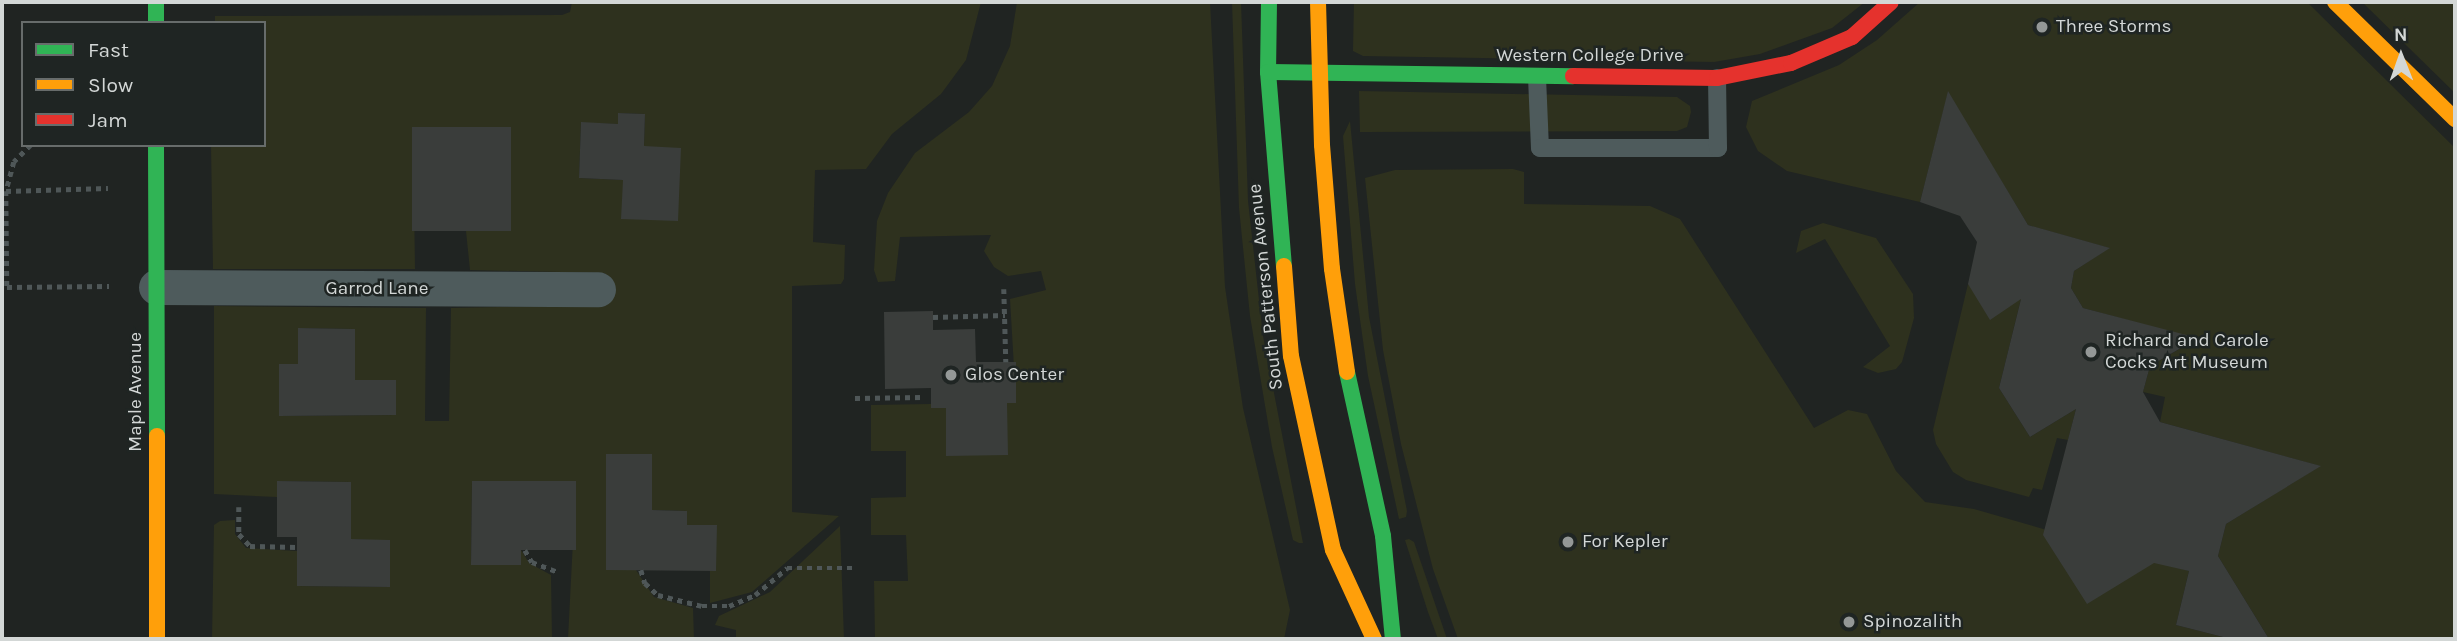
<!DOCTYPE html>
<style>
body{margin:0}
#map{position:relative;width:2457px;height:641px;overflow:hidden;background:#202422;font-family:Karla,sans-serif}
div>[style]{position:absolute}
.green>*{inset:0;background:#2e311e}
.building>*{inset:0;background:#3a3d3b;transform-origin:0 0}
.path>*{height:4.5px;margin-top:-2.25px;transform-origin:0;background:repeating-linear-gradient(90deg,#4f5758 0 5px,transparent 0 10px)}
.lane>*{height:18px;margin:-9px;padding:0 9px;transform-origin:9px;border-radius:9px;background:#4e5b5c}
.street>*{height:35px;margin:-17.5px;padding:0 17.5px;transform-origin:17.5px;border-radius:17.5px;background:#4e5b5c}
.fast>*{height:16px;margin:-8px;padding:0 8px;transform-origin:8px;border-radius:8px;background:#30b455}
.slow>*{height:16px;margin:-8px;padding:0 8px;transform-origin:8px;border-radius:8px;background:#ff9f0a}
.jam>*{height:16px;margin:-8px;padding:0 8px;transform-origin:8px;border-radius:8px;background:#e5322d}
.dots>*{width:19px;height:19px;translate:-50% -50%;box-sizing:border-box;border:4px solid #1f2523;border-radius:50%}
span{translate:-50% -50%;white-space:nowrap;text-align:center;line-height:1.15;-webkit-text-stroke:5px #1f2523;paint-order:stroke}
.poi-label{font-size:19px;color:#d3d7d6}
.left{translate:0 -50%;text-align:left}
.street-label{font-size:19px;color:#d3d7d6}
.frame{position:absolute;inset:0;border:4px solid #d3d7d6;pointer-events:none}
.legend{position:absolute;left:21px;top:21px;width:245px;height:126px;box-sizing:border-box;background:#1f2523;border:2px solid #676c6b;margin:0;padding:9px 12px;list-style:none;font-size:21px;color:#d3d7d6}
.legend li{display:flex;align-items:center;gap:14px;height:35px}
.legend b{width:35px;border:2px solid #676c6b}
.north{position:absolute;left:2366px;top:21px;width:70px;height:70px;-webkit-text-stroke:5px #1f2523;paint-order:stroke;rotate:359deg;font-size:19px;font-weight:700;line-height:28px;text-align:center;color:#d3d7d6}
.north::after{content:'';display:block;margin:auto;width:24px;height:32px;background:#d3d7d6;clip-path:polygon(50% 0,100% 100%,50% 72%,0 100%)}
</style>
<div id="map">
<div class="green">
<i style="clip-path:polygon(evenodd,572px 2px,981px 2px,966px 60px,941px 94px,892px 134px,866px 169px,815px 170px,813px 242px,845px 245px,844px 279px,841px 284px,792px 286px,792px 512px,839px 516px,752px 592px,710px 603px,710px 571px,687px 525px,687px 511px,652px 510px,606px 454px,606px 570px,636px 570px,654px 597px,693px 608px,694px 639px,568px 639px,576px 481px,472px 481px,471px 565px,521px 565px,521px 550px,529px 563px,551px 575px,552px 639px,212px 639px,214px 525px,220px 521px,235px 520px,235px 534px,246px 548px,297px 551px,297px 586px,390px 587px,390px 541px,351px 539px,351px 482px,278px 481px,277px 497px,214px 494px,214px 306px,426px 308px,425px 421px,449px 421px,451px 308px,606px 305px,605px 273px,470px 270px,466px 231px,511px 230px,511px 127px,413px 127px,415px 269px,213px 269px,211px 145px,264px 145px,264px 23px,215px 23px,215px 16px,562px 15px,570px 12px,572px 2px,618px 113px,645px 114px,644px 146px,623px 180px,579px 178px,581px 123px,618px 124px,618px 113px,572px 2px,298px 328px,354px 329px,355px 380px,396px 380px,396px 415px,279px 416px,279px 365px,298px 364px,298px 328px)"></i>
<i style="clip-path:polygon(1017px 2px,1210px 2px,1225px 287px,1243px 408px,1290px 610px,1284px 639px,875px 639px,874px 581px,908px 581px,906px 535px,871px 535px,871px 498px,906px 497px,906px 451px,871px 451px,871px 405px,931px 404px,946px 408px,947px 455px,1007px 403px,1016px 402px,1010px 299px,1046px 290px,1041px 271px,1008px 276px,994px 267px,984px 251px,991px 235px,900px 237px,895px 281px,878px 282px,874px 270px,877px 221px,888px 193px,915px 153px,969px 112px,992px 86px,1010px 46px)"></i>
<i style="clip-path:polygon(1232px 2px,1241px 2px,1248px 201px,1263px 336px,1303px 543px,1299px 543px,1293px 540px,1272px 447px,1250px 316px,1239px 208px)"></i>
<i style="clip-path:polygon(1354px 2px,1865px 2px,1832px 28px,1760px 54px,1714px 62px,1363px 56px,1353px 51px)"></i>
<i style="clip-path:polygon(1920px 2px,2307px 2px,2455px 148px,2455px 639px,2269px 639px,2218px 556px,2226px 524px,2320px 466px,2160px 422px,2165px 397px,2143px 392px,2150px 366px,2197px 339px,2083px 308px,2071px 288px,2074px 271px,2109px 248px,2028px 225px,1948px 93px,1920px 202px,1787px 171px,1758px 151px,1746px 127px,1752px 101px,1839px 65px,1877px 40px)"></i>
<i style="clip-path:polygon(2362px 2px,2455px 2px,2455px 93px)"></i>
<i style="clip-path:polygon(1359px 91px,1677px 97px,1690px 106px,1691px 112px,1687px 127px,1677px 131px,1360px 132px)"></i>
<i style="clip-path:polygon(1350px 121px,1369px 317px,1407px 511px,1406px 517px,1399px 519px,1368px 376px,1355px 284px,1343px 136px)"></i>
<i style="clip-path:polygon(1513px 169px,1524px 172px,1524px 204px,1650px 206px,1680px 219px,1814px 428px,1848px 410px,1867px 414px,1896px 471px,1925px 502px,1974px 509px,2189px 571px,2176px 625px,2231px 639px,1458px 639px,1433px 569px,1401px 444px,1383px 350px,1365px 178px,1395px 170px)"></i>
<i style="clip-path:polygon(1823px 223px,1876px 238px,1913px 294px,1914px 318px,1902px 362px,1896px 369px,1878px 373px,1863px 367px,1890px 346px,1825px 239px,1796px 253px,1801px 231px)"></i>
<i style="clip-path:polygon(1968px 284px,2021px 299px,1999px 388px,2030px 437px,2076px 409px,2068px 440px,2057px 438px,2042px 490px,2033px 488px,2029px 497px,1966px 480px,1953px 472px,1936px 444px,1933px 430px)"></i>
<i style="clip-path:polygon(840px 526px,844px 639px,736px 639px,736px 630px,715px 625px,719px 616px,770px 592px)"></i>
<i style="clip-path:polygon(1409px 539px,1414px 542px,1447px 639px,1438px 639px,1428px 612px,1405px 540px)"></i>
</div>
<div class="building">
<i style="clip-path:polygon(1948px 91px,2028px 225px,2110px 248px,2074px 271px,2071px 288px,2083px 308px,2198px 338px,2150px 366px,2143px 392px,2160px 422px,2321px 466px,2226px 524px,2218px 556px,2269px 639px,2231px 639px,2176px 625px,2189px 571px,2154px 563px,2087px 604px,2043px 535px,2076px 409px,2030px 437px,1999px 388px,2021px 299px,1990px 320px,1968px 284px,1977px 242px,1960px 216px,1920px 202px)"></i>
<i style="clip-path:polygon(618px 113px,645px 114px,644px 146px,681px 148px,678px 221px,621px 219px,623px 180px,579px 178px,581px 122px,618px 124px)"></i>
<i style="left:412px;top:127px;width:99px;height:104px"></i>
<i style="clip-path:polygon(933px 311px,933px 330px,975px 329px,976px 362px,1016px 362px,1016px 403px,1007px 403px,1008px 455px,946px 456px,946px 408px,931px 408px,931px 388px,885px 389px,884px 312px)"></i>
<i style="clip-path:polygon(298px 328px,355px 329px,355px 380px,396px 380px,396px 415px,279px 416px,279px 364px,298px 364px)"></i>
<i style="clip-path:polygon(606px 454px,652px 454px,652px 510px,687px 511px,687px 525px,717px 525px,716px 571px,606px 570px)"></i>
<i style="clip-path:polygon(277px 481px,351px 482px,351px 539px,390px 540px,390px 587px,297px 586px,297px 537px,277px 537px)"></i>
<i style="clip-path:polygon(472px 481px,576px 481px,576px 550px,521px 550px,521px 565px,471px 565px)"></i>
</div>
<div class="path">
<i style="left:31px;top:145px;width:24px;rotate:135deg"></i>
<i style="left:14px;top:162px;width:30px;rotate:105deg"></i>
<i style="left:6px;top:191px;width:96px;rotate:89.4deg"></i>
<i style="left:7px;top:287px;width:102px;rotate:-0.6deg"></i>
<i style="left:6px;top:191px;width:102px;rotate:-1.7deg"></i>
<i style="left:1004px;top:289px;width:73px;rotate:88.4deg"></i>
<i style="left:933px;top:317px;width:72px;rotate:-1.6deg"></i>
<i style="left:855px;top:398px;width:68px;rotate:-0.8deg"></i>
<i style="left:239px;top:507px;width:27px;rotate:90deg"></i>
<i style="left:239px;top:534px;width:16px;rotate:47deg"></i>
<i style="left:250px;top:546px;width:47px;rotate:1.2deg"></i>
<i style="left:525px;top:550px;width:14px;rotate:60deg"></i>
<i style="left:532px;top:562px;width:28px;rotate:21deg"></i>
<i style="left:641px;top:570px;width:14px;rotate:73deg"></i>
<i style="left:645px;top:583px;width:18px;rotate:43deg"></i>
<i style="left:658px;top:595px;width:45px;rotate:14deg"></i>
<i style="left:702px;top:606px;width:27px"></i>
<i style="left:729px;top:606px;width:28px;rotate:-23deg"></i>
<i style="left:755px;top:595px;width:42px;rotate:-40.2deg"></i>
<i style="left:787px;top:568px;width:70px"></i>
</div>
<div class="lane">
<i style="left:1537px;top:77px;width:71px;rotate:87.6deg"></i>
<i style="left:1540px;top:148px;width:178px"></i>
<i style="left:1718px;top:148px;width:70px;rotate:-90.8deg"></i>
</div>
<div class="street">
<i style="left:156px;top:287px;width:442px;rotate:0.3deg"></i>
</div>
<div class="fast">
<i style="left:156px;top:2px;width:21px;rotate:90deg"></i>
<i style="left:1269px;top:2px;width:70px;rotate:90.8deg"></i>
<i style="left:1268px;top:72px;width:195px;rotate:85.3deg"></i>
<i style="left:1268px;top:72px;width:305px;rotate:0.8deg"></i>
<i style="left:156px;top:145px;width:291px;rotate:89.8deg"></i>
<i style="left:1347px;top:372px;width:168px;rotate:77.6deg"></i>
<i style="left:1383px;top:536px;width:103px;rotate:84.5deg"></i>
</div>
<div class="slow">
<i style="left:1318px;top:2px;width:143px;rotate:88.4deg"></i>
<i style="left:1322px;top:145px;width:124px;rotate:85.4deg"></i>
<i style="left:1332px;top:269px;width:104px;rotate:81.7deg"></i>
<i style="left:2335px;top:2px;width:168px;rotate:44.3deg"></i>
<i style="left:1284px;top:266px;width:90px;rotate:85.6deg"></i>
<i style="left:1291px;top:356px;width:198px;rotate:77.8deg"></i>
<i style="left:1333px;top:550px;width:98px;rotate:65.3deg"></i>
<i style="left:157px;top:436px;width:203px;rotate:90deg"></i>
</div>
<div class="jam">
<i style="left:1573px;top:76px;width:144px;rotate:0.8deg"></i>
<i style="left:1717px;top:78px;width:76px;rotate:-11.5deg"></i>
<i style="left:1791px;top:63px;width:66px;rotate:-23.1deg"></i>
<i style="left:1852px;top:37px;width:52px;rotate:-41.9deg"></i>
</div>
<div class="dots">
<i style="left:2042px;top:27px;background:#949897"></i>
<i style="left:2091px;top:352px;background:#949897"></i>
<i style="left:951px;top:375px;background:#949897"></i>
<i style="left:1568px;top:542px;background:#949897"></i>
<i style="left:1849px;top:622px;background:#949897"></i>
</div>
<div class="poi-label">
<span class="left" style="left:2056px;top:27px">Three Storms</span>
<span class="left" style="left:2105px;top:352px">Richard and Carole<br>Cocks Art Museum</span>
<span class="left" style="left:965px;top:375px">Glos Center</span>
<span class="left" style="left:1582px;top:542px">For Kepler</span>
<span class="left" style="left:1863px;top:622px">Spinozalith</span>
</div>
<div class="street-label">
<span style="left:1590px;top:56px">Western College Drive</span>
<span style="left:1266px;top:287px;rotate:-96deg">South Patterson Avenue</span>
<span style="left:377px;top:289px">Garrod Lane</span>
<span style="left:136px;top:392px;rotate:-90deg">Maple Avenue</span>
</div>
<div class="frame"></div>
<ul class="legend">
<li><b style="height:9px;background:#30b455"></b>Fast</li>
<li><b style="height:9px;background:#ff9f0a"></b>Slow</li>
<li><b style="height:9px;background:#e5322d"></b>Jam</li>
</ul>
<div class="north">N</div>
</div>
